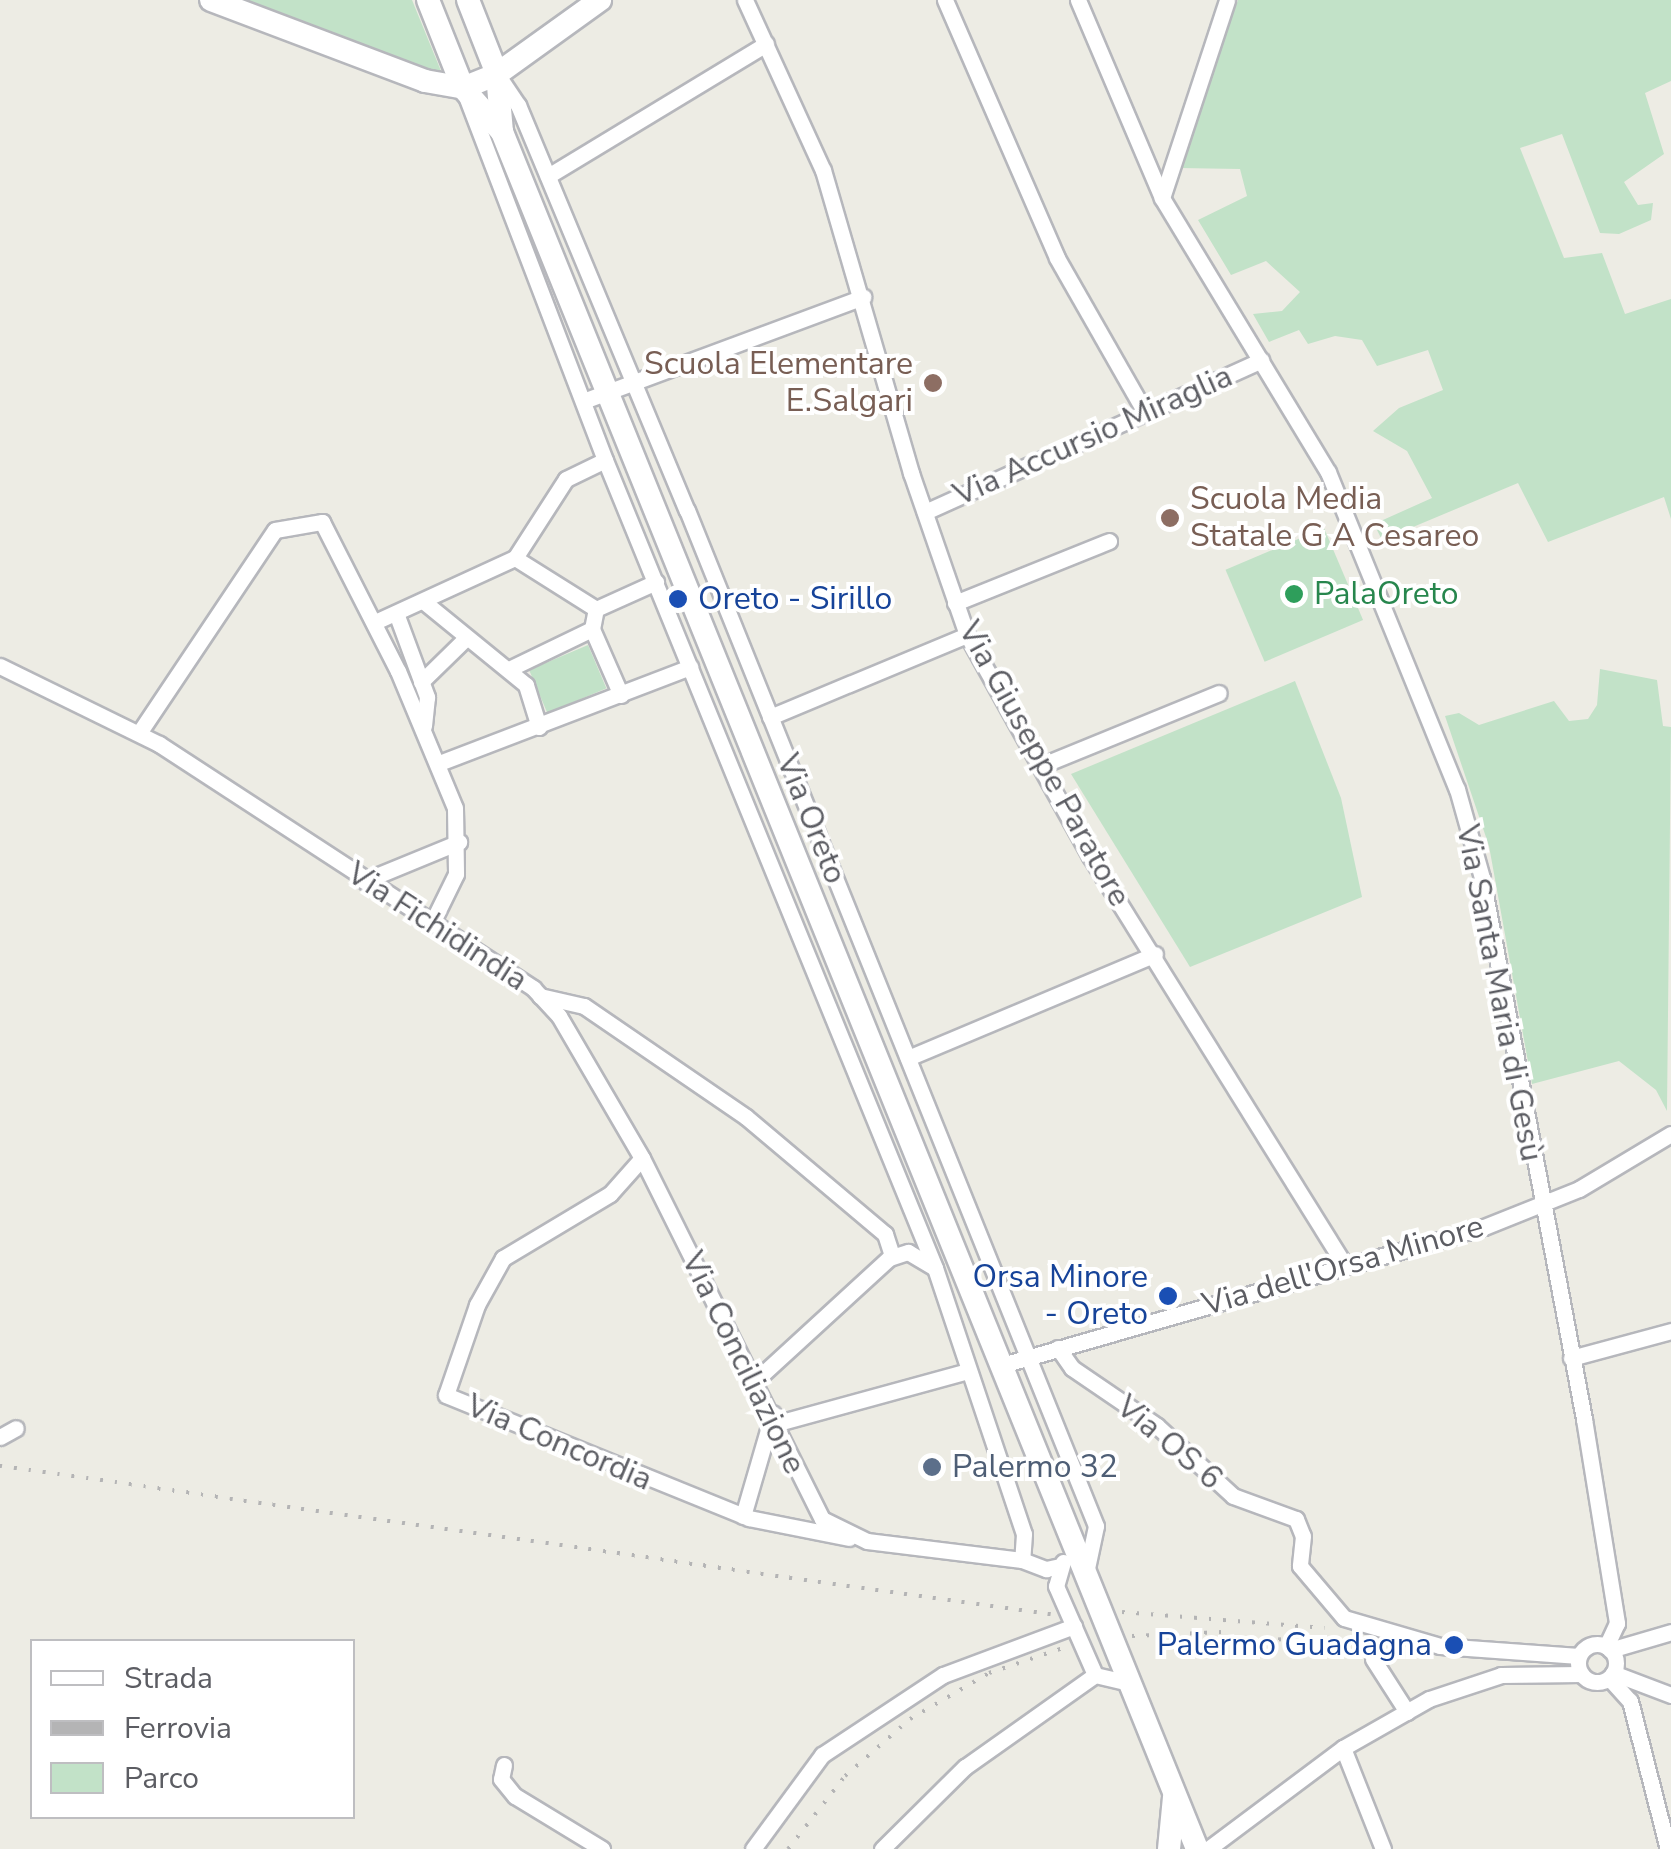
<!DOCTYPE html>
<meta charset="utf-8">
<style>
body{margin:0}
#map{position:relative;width:1671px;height:1849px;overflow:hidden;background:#edece4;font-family:"Nunito Sans",sans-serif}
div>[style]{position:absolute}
.green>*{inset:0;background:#c2e2c8;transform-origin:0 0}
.roads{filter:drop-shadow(2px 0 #b6b7bc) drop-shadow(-2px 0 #b6b7bc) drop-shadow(0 2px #b6b7bc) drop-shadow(0 -2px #b6b7bc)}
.street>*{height:15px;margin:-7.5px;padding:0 7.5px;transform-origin:7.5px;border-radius:7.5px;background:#fff}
.street>.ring{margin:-7.5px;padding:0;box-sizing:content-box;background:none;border:15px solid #fff;border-radius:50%}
.secondary>*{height:22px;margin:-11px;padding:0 11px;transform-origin:11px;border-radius:11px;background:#fff}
.rail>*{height:4px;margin-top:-2px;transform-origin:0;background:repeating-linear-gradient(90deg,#b4b4b5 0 2.5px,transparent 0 14.5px)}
.dots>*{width:28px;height:28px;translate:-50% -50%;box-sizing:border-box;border:5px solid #fff;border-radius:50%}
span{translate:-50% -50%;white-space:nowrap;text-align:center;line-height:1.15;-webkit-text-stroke:8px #fff;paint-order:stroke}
.education-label{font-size:32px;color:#785e54}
.right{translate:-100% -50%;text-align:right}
.left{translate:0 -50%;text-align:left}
.street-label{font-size:32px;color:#5c5d63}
.leisure-label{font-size:32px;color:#27864d}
.transit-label{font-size:32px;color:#164399}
.service-label{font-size:32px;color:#4e5e75}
.legend{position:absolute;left:30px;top:1639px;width:325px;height:180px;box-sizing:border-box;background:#fff;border:2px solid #bebec1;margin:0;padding:12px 18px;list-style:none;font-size:30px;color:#5c5d63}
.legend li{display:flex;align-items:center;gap:20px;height:50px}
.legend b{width:50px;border:2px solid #bebec1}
</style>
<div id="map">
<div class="green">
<i style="clip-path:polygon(234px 0,412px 0,441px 71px,432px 75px)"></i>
<i style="clip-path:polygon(1238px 0,1671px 0,1671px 81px,1645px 93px,1664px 154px,1624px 182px,1638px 205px,1653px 203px,1651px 220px,1619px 234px,1600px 233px,1562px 134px,1520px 148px,1564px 258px,1602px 253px,1625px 314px,1671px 299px,1671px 519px,1664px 497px,1548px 542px,1518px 483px,1382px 540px,1374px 524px,1432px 498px,1407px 451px,1373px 431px,1399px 408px,1443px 390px,1428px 350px,1377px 366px,1362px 340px,1335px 336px,1308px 344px,1299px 330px,1269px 342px,1253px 314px,1282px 311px,1300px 292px,1266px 261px,1231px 275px,1198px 220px,1247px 196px,1240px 169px,1179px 168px)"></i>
<i style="left:1324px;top:528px;width:100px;height:107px;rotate:67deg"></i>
<i style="left:588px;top:645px;width:47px;height:64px;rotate:67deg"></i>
<i style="clip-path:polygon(1600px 669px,1657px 680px,1663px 726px,1671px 727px,1667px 1111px,1656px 1090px,1619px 1061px,1532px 1084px,1489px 846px,1445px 716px,1459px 713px,1479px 725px,1554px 701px,1569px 721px,1588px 719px,1597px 705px)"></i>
<i style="clip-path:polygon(1295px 681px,1341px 798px,1362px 897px,1190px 967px,1071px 774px)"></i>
</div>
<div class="roads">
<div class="street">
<i style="left:745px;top:0;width:187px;rotate:65.4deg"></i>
<i style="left:823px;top:170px;width:316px;rotate:73.8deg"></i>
<i style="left:911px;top:473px;width:171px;rotate:70.9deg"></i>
<i style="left:967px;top:635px;width:253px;rotate:60.9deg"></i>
<i style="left:1090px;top:856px;width:482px;rotate:58.1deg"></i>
<i style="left:945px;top:0;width:281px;rotate:66.5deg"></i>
<i style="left:1057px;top:258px;width:177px;rotate:60.3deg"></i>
<i style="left:1078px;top:0;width:215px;rotate:67deg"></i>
<i style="left:1162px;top:198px;width:320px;rotate:58.8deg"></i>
<i style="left:1328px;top:472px;width:342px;rotate:67.9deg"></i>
<i style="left:1457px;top:789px;width:92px;rotate:74.3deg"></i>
<i style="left:1482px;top:878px;width:551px;rotate:79.32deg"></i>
<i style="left:1584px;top:1419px;width:207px;rotate:80.8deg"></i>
<i style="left:1617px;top:1623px;width:26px;rotate:115deg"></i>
<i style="left:499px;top:77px;width:34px;rotate:56deg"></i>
<i style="left:518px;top:105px;width:439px;rotate:67.4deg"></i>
<i style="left:687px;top:510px;width:1095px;rotate:68.07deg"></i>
<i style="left:1096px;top:1526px;width:48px;rotate:102deg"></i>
<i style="left:466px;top:96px;width:390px;rotate:69.1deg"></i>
<i style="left:605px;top:460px;width:873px;rotate:67.78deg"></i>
<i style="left:935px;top:1268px;width:280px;rotate:71.5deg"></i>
<i style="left:1024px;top:1534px;width:26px;rotate:94deg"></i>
<i style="left:548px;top:176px;width:255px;rotate:-31.2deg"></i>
<i style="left:1162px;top:198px;width:208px;rotate:-71.8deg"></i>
<i style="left:586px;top:400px;width:296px;rotate:-20.4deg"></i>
<i style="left:925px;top:512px;width:369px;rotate:-24.3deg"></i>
<i style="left:515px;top:558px;width:96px;rotate:32.2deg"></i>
<i style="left:596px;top:609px;width:66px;rotate:-24.2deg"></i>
<i style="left:423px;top:601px;width:133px;rotate:39.2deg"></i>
<i style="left:526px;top:685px;width:44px;rotate:72.8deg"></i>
<i style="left:955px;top:603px;width:166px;rotate:-21.9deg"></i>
<i style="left:396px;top:613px;width:90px;rotate:69.7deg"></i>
<i style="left:427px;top:697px;width:29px;rotate:96deg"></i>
<i style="left:375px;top:622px;width:154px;rotate:-24.6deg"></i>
<i style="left:515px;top:558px;width:94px;rotate:-57.2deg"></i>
<i style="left:566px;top:479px;width:43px;rotate:-26deg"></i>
<i style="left:592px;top:629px;width:72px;rotate:66.3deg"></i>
<i style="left:0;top:666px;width:177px;rotate:26.1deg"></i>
<i style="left:159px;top:744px;width:447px;rotate:33.1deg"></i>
<i style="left:533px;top:988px;width:38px;rotate:47deg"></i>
<i style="left:559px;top:1016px;width:164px;rotate:59.7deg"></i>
<i style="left:642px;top:1158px;width:403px;rotate:63.5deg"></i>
<i style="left:822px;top:1519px;width:50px;rotate:26.1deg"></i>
<i style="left:867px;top:1541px;width:156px;rotate:7deg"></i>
<i style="left:1022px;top:1560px;width:26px;rotate:21deg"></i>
<i style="left:1046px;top:1569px;width:14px;rotate:-12deg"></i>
<i style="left:509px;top:669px;width:92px;rotate:-25.7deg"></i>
<i style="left:592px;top:629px;width:20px;rotate:-79deg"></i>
<i style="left:421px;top:682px;width:62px;rotate:-44.3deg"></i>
<i style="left:770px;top:717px;width:213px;rotate:-22.6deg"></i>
<i style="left:139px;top:733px;width:244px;rotate:-56.2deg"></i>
<i style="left:275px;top:530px;width:48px;rotate:-9.7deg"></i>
<i style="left:322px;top:522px;width:167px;rotate:63deg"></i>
<i style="left:398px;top:671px;width:148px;rotate:67.4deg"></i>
<i style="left:455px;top:808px;width:66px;rotate:89.1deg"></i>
<i style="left:456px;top:874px;width:50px;rotate:116.1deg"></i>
<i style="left:439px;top:763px;width:269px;rotate:-20.9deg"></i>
<i style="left:1040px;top:766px;width:193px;rotate:-22.2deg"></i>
<i style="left:364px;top:881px;width:103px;rotate:-22.3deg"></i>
<i style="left:540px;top:996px;width:45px;rotate:12.8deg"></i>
<i style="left:584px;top:1006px;width:196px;rotate:34.4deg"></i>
<i style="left:746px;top:1117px;width:182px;rotate:40.1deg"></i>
<i style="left:885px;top:1234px;width:22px;rotate:72deg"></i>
<i style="left:908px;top:1058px;width:268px;rotate:-22.8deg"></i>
<i style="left:642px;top:1158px;width:48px;rotate:131.6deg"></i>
<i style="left:610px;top:1194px;width:125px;rotate:149.1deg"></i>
<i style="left:503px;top:1258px;width:54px;rotate:119deg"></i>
<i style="left:477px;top:1305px;width:95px;rotate:109deg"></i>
<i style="left:446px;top:1395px;width:327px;rotate:22.1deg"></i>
<i style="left:749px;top:1518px;width:102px;rotate:11.3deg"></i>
<i style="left:1058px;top:1348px;width:24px;rotate:55deg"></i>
<i style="left:1072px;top:1368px;width:103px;rotate:34.3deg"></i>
<i style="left:1157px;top:1426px;width:103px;rotate:42.6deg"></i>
<i style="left:1233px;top:1496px;width:67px;rotate:20.1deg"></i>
<i style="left:1296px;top:1519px;width:18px;rotate:68deg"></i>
<i style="left:1303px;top:1536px;width:30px;rotate:96deg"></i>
<i style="left:1300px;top:1566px;width:68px;rotate:49.8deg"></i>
<i style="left:1344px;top:1618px;width:100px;rotate:16.3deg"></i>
<i style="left:1440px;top:1646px;width:139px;rotate:4.1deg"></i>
<i style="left:1571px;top:1358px;width:104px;rotate:-15.1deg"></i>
<i style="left:1002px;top:1365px;width:501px;rotate:-15.98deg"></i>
<i style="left:1484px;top:1227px;width:102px;rotate:-21.8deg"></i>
<i style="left:1579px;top:1189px;width:107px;rotate:-30.9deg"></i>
<i style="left:756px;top:1380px;width:180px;rotate:-42.5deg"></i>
<i style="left:889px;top:1258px;width:20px;rotate:-18deg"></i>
<i style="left:908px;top:1252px;width:29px;rotate:31deg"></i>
<i style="left:778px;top:1423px;width:194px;rotate:-15.3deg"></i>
<i style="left:0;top:1437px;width:18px;rotate:-29deg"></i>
<i style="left:743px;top:1516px;width:107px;rotate:-73.8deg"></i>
<i style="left:1063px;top:1562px;width:25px;rotate:106deg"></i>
<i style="left:1056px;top:1586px;width:97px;rotate:66.3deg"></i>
<i style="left:1095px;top:1675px;width:36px;rotate:13deg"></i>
<i class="ring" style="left:1578px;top:1644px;width:23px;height:23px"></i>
<i style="left:1610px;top:1650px;width:64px;rotate:-16.4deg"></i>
<i style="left:1373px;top:1659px;width:63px;rotate:57.3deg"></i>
<i style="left:1613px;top:1673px;width:62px;rotate:20.8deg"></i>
<i style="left:1609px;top:1678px;width:31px;rotate:48deg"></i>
<i style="left:1630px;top:1701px;width:153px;rotate:75.6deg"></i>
<i style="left:1343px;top:1748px;width:109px;rotate:68.4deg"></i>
<i style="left:504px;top:1765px;width:14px;rotate:102deg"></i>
<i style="left:501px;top:1779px;width:22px;rotate:51deg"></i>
<i style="left:515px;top:1796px;width:102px;rotate:31.3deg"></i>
<i style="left:753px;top:1849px;width:117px;rotate:-53.7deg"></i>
<i style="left:822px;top:1755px;width:145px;rotate:-33.5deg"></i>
<i style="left:943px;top:1675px;width:140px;rotate:-20.5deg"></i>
<i style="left:882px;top:1849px;width:117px;rotate:-44.7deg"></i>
<i style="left:965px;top:1767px;width:159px;rotate:-35.3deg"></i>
<i style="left:1208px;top:1849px;width:169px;rotate:-36.8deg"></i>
<i style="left:1343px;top:1748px;width:99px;rotate:-29.7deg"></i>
<i style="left:1429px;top:1699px;width:76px;rotate:-18.4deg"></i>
<i style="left:1501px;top:1675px;width:80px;rotate:-0.7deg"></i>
</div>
<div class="secondary">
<i style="left:211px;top:0;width:229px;rotate:20.7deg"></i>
<i style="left:425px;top:81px;width:39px;rotate:10deg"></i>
<i style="left:463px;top:88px;width:37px;rotate:-22deg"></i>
<i style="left:497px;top:74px;width:127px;rotate:-35.7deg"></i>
<i style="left:428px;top:0;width:95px;rotate:68.3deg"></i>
<i style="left:463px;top:88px;width:59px;rotate:48.4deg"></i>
<i style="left:468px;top:0;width:79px;rotate:68.6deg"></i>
<i style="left:497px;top:74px;width:58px;rotate:85.1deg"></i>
<i style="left:502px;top:132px;width:1852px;rotate:67.96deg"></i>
<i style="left:1169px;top:1849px;width:52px;rotate:-84.5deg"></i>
</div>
</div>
<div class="rail">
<i style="left:0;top:1466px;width:1065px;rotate:8.04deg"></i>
<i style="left:1122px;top:1612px;width:203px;rotate:4.5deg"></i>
<i style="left:1132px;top:1636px;width:90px;rotate:-2.5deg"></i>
<i style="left:1206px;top:1641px;width:90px;rotate:-1.3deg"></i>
<i style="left:788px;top:1849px;width:93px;rotate:-52deg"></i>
<i style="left:845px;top:1776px;width:86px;rotate:-41.2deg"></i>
<i style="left:910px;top:1719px;width:91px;rotate:-30.2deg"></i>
<i style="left:989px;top:1673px;width:84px;rotate:-18.6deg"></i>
</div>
<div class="dots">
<i style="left:933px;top:383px;background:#8d6e63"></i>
<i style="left:1170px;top:518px;background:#8d6e63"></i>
<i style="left:1294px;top:594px;background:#2e9e5b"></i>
<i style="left:678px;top:599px;background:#1a4fb4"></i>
<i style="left:1168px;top:1296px;background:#1a4fb4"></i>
<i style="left:932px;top:1467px;background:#5c6f8a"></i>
<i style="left:1454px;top:1645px;background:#1a4fb4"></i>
</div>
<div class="education-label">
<span class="right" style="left:913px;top:383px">Scuola Elementare<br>E.Salgari</span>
<span class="left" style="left:1190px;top:518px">Scuola Media<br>Statale G A Cesareo</span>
</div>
<div class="street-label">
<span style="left:1093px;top:436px;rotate:-24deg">Via Accursio Miraglia</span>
<span style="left:1044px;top:764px;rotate:61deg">Via Giuseppe Paratore</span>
<span style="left:811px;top:819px;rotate:68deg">Via Oreto</span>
<span style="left:437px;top:927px;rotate:33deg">Via Fichidindia</span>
<span style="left:1499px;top:993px;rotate:79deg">Via Santa Maria di Gesù</span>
<span style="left:1343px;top:1266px;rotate:-16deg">Via dell'Orsa Minore</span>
<span style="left:743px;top:1363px;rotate:64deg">Via Conciliazione</span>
<span style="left:559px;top:1443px;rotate:23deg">Via Concordia</span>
<span style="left:1169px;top:1443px;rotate:40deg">Via OS 6</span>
</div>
<div class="leisure-label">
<span class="left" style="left:1314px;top:594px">PalaOreto</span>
</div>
<div class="transit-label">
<span class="left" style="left:698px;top:599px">Oreto - Sirillo</span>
<span class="right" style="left:1148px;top:1296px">Orsa Minore<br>- Oreto</span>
<span class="right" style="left:1432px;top:1645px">Palermo Guadagna</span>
</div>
<div class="service-label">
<span class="left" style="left:952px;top:1467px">Palermo 32</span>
</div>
<ul class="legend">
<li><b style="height:12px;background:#fff"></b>Strada</li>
<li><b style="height:12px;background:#b4b4b5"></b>Ferrovia</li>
<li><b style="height:28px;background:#c2e2c8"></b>Parco</li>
</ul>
</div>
